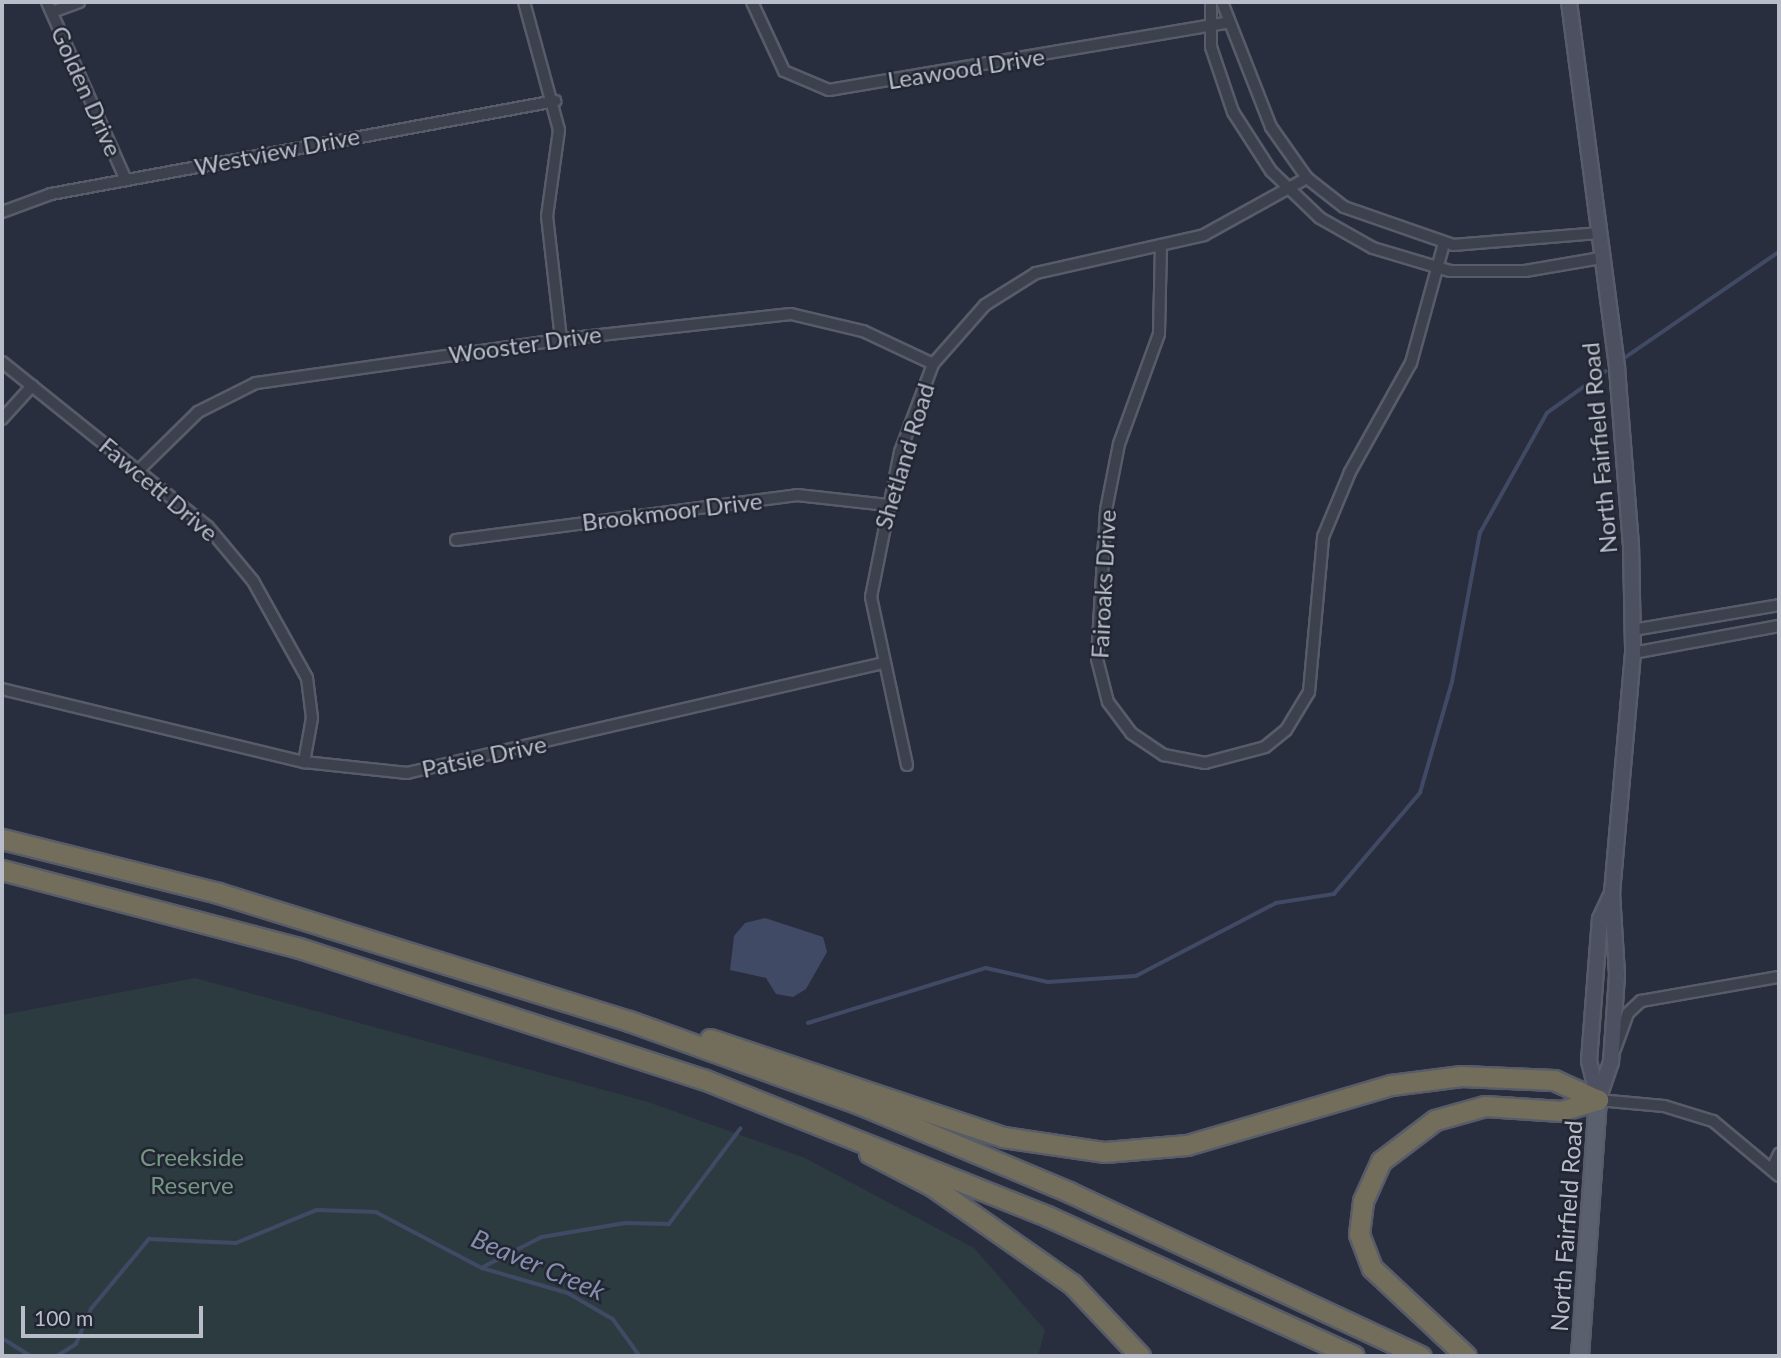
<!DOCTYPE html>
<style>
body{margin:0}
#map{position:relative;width:1781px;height:1358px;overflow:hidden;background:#292e3e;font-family:Lato,sans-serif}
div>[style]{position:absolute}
.green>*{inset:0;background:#2c3b40}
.water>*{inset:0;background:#414a65}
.stream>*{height:3.5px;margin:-1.75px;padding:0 1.75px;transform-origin:1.75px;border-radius:1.75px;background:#414a65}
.roads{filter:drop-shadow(2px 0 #585c69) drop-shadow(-2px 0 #585c69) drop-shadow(0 2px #585c69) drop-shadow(0 -2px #585c69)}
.minor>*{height:10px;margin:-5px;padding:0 5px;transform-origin:5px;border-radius:5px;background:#3d414e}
.secondary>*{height:14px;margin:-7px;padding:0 7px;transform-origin:7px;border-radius:7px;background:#4c5061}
.primary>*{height:16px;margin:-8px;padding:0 8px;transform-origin:8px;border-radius:8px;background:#5b606e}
.motorway>*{height:19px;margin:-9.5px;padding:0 9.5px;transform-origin:9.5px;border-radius:9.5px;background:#736e5b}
span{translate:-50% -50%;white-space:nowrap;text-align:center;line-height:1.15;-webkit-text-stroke:5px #222633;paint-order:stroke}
.street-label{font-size:24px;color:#b9bdc9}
.park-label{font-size:24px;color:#749782}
.water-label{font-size:26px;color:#858eac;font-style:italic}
.frame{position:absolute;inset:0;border:4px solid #b9bdc9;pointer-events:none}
.scale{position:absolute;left:21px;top:1306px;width:182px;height:32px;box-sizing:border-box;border:4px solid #b9bdc9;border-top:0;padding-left:9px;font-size:21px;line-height:24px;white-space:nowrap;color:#b9bdc9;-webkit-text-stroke:5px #222633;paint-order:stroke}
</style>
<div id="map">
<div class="green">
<i style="clip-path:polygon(195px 978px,648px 1102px,805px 1158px,974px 1248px,1045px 1330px,1038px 1356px,2px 1356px,2px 1015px)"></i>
</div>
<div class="water">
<i style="clip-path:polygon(765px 918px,823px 937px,827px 952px,806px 989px,793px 997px,776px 994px,766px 978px,730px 970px,734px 936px,745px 923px)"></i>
</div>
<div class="stream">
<i style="left:1626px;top:357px;width:186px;rotate:-34.5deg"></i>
<i style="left:808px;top:1023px;width:186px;rotate:-17.2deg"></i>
<i style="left:986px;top:968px;width:64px;rotate:12.7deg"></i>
<i style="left:1048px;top:982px;width:88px;rotate:-3.9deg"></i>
<i style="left:1136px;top:976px;width:158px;rotate:-27.5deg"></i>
<i style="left:1276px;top:903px;width:59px;rotate:-8.8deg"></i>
<i style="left:1334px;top:894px;width:133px;rotate:-49.6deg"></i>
<i style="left:1420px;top:793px;width:116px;rotate:-73.9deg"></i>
<i style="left:1452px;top:682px;width:152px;rotate:-79.4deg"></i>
<i style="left:1480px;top:533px;width:137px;rotate:-60.8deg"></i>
<i style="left:1547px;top:413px;width:72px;rotate:-35.4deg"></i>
<i style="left:483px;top:1267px;width:66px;rotate:-27deg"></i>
<i style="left:542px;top:1237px;width:84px;rotate:-9.6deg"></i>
<i style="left:625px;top:1223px;width:44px;rotate:1.3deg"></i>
<i style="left:669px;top:1224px;width:119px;rotate:-53.2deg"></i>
<i style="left:2px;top:1338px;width:34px;rotate:32deg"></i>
<i style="left:57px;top:1356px;width:22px;rotate:-32deg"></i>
<i style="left:76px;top:1344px;width:38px;rotate:-67deg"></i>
<i style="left:91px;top:1309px;width:91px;rotate:-50.4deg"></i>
<i style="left:149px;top:1239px;width:87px;rotate:2.6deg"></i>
<i style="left:236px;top:1243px;width:87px;rotate:-22.2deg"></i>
<i style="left:317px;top:1210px;width:59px;rotate:1.9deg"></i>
<i style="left:376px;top:1212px;width:120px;rotate:27.8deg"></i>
<i style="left:482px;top:1268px;width:90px;rotate:16.2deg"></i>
<i style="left:568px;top:1293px;width:52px;rotate:30deg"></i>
<i style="left:613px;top:1319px;width:46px;rotate:53.9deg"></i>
</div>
<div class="roads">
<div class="minor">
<i style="left:47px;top:2px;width:195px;rotate:66.1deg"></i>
<i style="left:524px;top:2px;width:133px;rotate:74.7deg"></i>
<i style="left:559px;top:130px;width:87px;rotate:97.9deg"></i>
<i style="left:547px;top:216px;width:124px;rotate:83.5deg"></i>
<i style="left:752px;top:2px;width:76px;rotate:65.1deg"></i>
<i style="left:784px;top:71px;width:49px;rotate:22.9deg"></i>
<i style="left:829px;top:90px;width:406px;rotate:-9.6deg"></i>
<i style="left:1211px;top:2px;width:45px;rotate:90deg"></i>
<i style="left:1211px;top:47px;width:69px;rotate:71.3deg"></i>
<i style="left:1233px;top:112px;width:70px;rotate:57.2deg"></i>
<i style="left:1271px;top:171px;width:68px;rotate:43.8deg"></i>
<i style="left:1320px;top:218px;width:61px;rotate:29.5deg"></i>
<i style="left:1373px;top:248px;width:80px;rotate:16.6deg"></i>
<i style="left:1450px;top:271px;width:75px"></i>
<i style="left:1525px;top:271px;width:77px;rotate:-9.7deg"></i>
<i style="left:1222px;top:2px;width:134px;rotate:68.6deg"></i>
<i style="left:1271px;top:127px;width:62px;rotate:54.8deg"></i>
<i style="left:1307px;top:178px;width:47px;rotate:38.1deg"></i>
<i style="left:1344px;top:207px;width:115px;rotate:19.2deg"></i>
<i style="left:1453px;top:245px;width:145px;rotate:-4.7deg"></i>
<i style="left:52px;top:12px;width:29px;rotate:-20deg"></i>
<i style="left:2px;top:212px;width:52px;rotate:-20.2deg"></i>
<i style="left:51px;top:194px;width:513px;rotate:-10.45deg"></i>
<i style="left:1161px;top:245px;width:89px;rotate:91.3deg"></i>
<i style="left:1159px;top:334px;width:117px;rotate:110deg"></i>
<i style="left:1119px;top:444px;width:67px;rotate:101.1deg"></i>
<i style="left:1106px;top:510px;width:149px;rotate:93.5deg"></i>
<i style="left:1097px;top:659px;width:44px;rotate:75.7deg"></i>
<i style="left:1108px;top:702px;width:39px;rotate:53deg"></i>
<i style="left:1131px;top:733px;width:40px;rotate:34deg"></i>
<i style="left:1164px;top:755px;width:42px;rotate:11deg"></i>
<i style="left:1205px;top:763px;width:62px;rotate:-14.9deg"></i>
<i style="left:1265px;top:747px;width:27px;rotate:-39deg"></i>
<i style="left:1286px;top:730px;width:44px;rotate:-58.8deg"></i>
<i style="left:1309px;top:692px;width:156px;rotate:-84.8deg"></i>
<i style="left:1323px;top:537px;width:70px;rotate:-67.4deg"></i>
<i style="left:1350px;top:472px;width:125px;rotate:-60.8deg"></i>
<i style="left:1411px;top:363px;width:124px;rotate:-74.6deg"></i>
<i style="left:2px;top:362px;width:264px;rotate:38.7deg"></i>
<i style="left:208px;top:527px;width:70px;rotate:50.2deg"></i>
<i style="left:253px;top:581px;width:111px;rotate:60.9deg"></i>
<i style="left:307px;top:678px;width:40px;rotate:82.9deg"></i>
<i style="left:312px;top:718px;width:45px;rotate:100.3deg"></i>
<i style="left:2px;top:419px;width:45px;rotate:-47.7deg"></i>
<i style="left:139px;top:470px;width:83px;rotate:-44.5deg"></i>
<i style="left:198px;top:412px;width:65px;rotate:-26.6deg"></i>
<i style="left:256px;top:383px;width:311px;rotate:-8.1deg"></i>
<i style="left:564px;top:339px;width:228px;rotate:-6.3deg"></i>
<i style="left:791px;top:314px;width:74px;rotate:13.3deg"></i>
<i style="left:863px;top:331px;width:77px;rotate:25.2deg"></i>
<i style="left:456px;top:540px;width:344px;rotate:-7.5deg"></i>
<i style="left:797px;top:495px;width:91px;rotate:6.3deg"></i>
<i style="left:1633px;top:630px;width:148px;rotate:-9.7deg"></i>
<i style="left:1633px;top:653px;width:148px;rotate:-10.5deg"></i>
<i style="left:2px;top:689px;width:311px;rotate:13.6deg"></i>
<i style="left:304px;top:762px;width:104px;rotate:6.1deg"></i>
<i style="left:407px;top:773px;width:489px;rotate:-13deg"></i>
<i style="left:907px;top:765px;width:172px;rotate:-102.1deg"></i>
<i style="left:871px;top:597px;width:148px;rotate:-78.7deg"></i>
<i style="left:900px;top:452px;width:94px;rotate:-69.4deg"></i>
<i style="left:933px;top:364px;width:79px;rotate:-48.6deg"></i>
<i style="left:985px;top:305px;width:60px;rotate:-32.1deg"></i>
<i style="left:1036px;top:273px;width:172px;rotate:-12.7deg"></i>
<i style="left:1204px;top:235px;width:118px;rotate:-29deg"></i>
<i style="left:1615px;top:1049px;width:38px;rotate:-70deg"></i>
<i style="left:1628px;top:1013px;width:18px;rotate:-43deg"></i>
<i style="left:1641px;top:1001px;width:140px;rotate:-9.9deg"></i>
<i style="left:1598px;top:1100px;width:66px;rotate:5.2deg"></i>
<i style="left:1664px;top:1106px;width:51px;rotate:17deg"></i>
<i style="left:1713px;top:1121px;width:86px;rotate:39.8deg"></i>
<i style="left:1772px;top:1169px;width:17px;rotate:-65deg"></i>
</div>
<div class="secondary">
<i style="left:1569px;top:2px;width:369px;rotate:82.5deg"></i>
<i style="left:1617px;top:368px;width:177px;rotate:85.5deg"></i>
<i style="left:1631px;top:544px;width:109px;rotate:88.9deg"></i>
<i style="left:1633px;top:653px;width:241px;rotate:95deg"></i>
<i style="left:1612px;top:893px;width:82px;rotate:86.5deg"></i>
<i style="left:1617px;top:975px;width:87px;rotate:93.9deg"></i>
<i style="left:1611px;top:1062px;width:40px;rotate:108.9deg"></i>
<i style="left:1598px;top:1097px;width:37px;rotate:-104deg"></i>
<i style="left:1589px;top:1061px;width:142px;rotate:-85.6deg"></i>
<i style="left:1600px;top:919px;width:29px;rotate:-65deg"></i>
</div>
<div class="primary">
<i style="left:1580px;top:1356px;width:257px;rotate:-86deg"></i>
</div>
<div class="motorway">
<i style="left:2px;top:839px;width:223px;rotate:14deg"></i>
<i style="left:218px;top:893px;width:430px;rotate:17.3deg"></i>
<i style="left:629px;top:1021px;width:245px;rotate:19.8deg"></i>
<i style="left:859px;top:1104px;width:228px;rotate:22.7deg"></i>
<i style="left:1069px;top:1192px;width:388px;rotate:25deg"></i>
<i style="left:2px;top:870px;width:307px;rotate:14.7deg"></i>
<i style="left:299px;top:948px;width:425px;rotate:18deg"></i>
<i style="left:703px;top:1079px;width:370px;rotate:21.7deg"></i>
<i style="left:1047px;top:1216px;width:337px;rotate:24.5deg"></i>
<i style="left:710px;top:1039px;width:309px;rotate:18.5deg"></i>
<i style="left:1003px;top:1137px;width:103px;rotate:8.4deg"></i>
<i style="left:1105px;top:1152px;width:82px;rotate:-4.9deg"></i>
<i style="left:1187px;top:1145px;width:213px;rotate:-16.4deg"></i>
<i style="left:1391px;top:1085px;width:71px;rotate:-7.3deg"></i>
<i style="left:1461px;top:1076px;width:93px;rotate:2.5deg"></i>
<i style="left:1554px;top:1080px;width:48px;rotate:24.4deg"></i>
<i style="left:869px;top:1153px;width:71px;rotate:27.6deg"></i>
<i style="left:932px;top:1186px;width:171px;rotate:35deg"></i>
<i style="left:1072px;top:1284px;width:99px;rotate:46.6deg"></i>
<i style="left:1466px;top:1356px;width:129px;rotate:-136.9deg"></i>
<i style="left:1372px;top:1268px;width:36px;rotate:-111deg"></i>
<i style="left:1359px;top:1234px;width:33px;rotate:-83deg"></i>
<i style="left:1363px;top:1201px;width:44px;rotate:-65.8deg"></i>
<i style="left:1381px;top:1161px;width:68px;rotate:-37.2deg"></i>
<i style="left:1435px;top:1120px;width:52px;rotate:-15.6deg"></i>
<i style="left:1485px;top:1106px;width:76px;rotate:3.8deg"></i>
<i style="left:1561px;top:1111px;width:39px;rotate:-17deg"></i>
</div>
</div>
<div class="street-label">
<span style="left:966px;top:68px;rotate:-9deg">Leawood Drive</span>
<span style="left:87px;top:91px;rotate:66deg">Golden Drive</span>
<span style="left:277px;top:151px;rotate:-11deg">Westview Drive</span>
<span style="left:525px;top:344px;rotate:-8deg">Wooster Drive</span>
<span style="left:1599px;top:448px;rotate:-95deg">North Fairfield Road</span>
<span style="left:904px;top:456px;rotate:-73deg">Shetland Road</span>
<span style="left:159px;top:489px;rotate:40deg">Fawcett Drive</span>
<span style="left:672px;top:511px;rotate:-7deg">Brookmoor Drive</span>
<span style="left:1103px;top:584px;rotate:-87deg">Fairoaks Drive</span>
<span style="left:484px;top:756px;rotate:-12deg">Patsie Drive</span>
<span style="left:1566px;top:1226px;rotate:-86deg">North Fairfield Road</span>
</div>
<div class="park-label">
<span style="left:192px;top:1171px">Creekside<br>Reserve</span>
</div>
<div class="water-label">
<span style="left:538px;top:1265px;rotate:23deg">Beaver Creek</span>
</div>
<div class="frame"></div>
<div class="scale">100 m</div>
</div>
